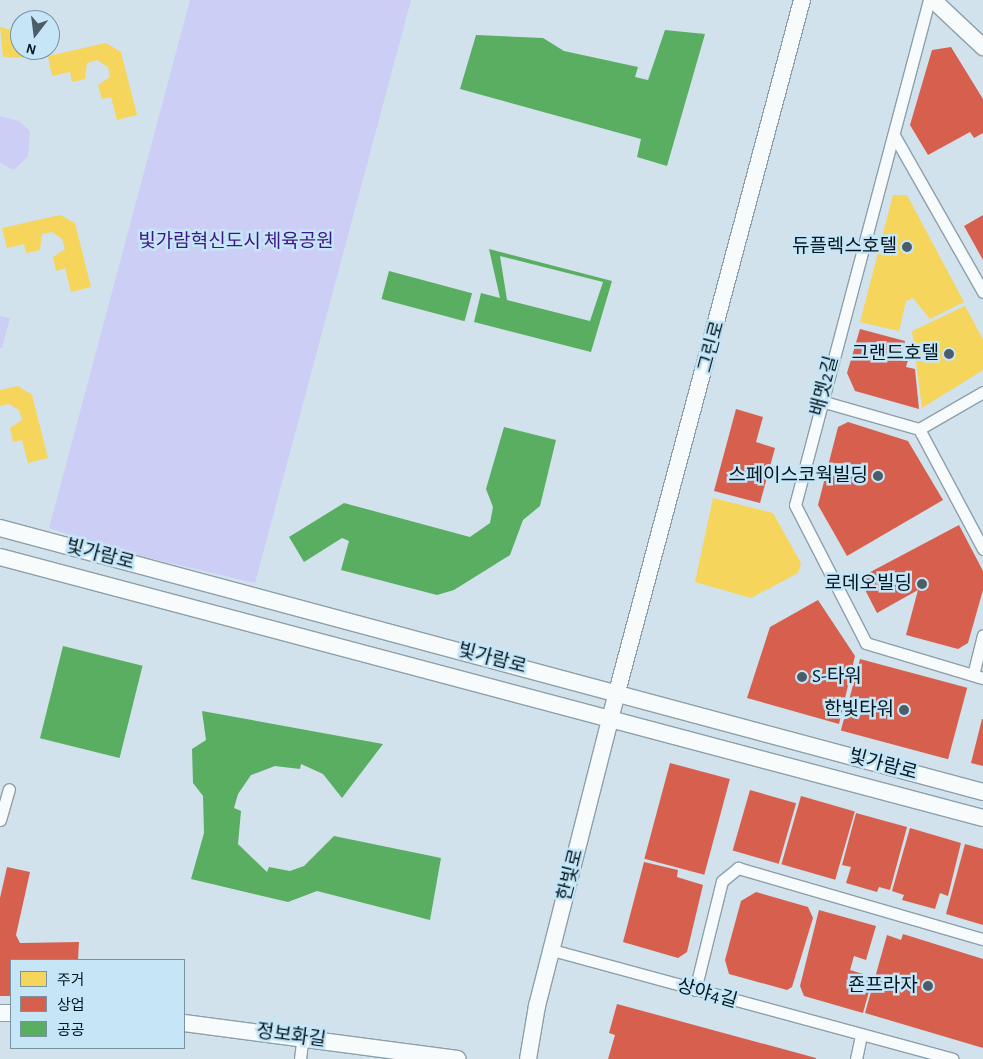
<!DOCTYPE html>
<meta charset="utf-8">
<style>
body{margin:0}
#map{position:relative;width:983px;height:1059px;overflow:hidden;background:#d1e2ed;font-family:"Alegreya Sans","Noto Sans KR",sans-serif}
div>[style]{position:absolute}
.green>*{inset:0;background:#cccef6}
.homes>*{inset:0;background:#f6d55c}
.shops>*{inset:0;background:#d6604d;transform-origin:0 0}
.public>*{inset:0;background:#5aae61;transform-origin:0 0}
.roads{filter:drop-shadow(1px 0 #8d9fa9) drop-shadow(-1px 0 #8d9fa9) drop-shadow(0 1px #8d9fa9) drop-shadow(0 -1px #8d9fa9)}
.street>*{height:11px;margin:-5.5px;padding:0 5.5px;transform-origin:5.5px;border-radius:5.5px;background:#f8fbfc}
.secondary>*{height:16px;margin:-8px;padding:0 8px;transform-origin:8px;border-radius:8px;background:#f8fbfc}
.dots>*{width:14px;height:14px;translate:-50% -50%;box-sizing:border-box;border:2px solid #c6e6f8;border-radius:50%}
span{translate:-50% -50%;white-space:nowrap;text-align:center;line-height:1.15;-webkit-text-stroke:5px #c6e6f8;paint-order:stroke}
.park-label{font-size:19px;color:#3f1486}
.poi-label{font-size:19px;color:#021620}
.right{translate:-100% -50%;text-align:right}
.left{translate:0 -50%;text-align:left}
.street-label{font-size:19px;color:#021620}
.legend{position:absolute;left:10px;top:959px;width:175px;height:90px;box-sizing:border-box;background:#c6e6f8;border:1px solid #7893a2;margin:0;padding:6px 9px;list-style:none;font-size:15px;color:#021620}
.legend li{display:flex;align-items:center;gap:10px;height:25px}
.legend b{width:25px;border:1px solid #7893a2}
.north{position:absolute;left:10px;top:10px;width:50px;height:50px;box-sizing:border-box;background:#c6e6f8;border:1px solid #7893a2;border-radius:50%;rotate:195deg;font-size:14px;font-weight:700;line-height:20px;text-align:center;color:#021620}
.north::after{content:'';display:block;margin:auto;width:18px;height:22px;background:#4a5d68;clip-path:polygon(50% 0,100% 100%,50% 72%,0 100%)}
</style>
<div id="map">
<div class="green">
<i style="clip-path:polygon(190px 0,411px 0,255px 583px,115px 550px,49px 528px)"></i>
<i style="clip-path:polygon(0 116px,19px 121px,30px 131px,28px 156px,14px 170px,0 163px)"></i>
<i style="clip-path:polygon(0 316px,10px 318px,2px 348px,0 348px)"></i>
</div>
<div class="homes">
<i style="clip-path:polygon(0 27px,20px 32px,20px 50px,38px 50px,36px 58px,3px 57px)"></i>
<i style="clip-path:polygon(106px 43px,121px 52px,137px 115px,117px 120px,111px 97px,102px 99px,98px 85px,110px 77px,108px 67px,97px 60px,87px 63px,85px 79px,72px 82px,70px 72px,52px 76px,48px 56px)"></i>
<i style="clip-path:polygon(893px 195px,907px 195px,964px 302px,930px 319px,913px 298px,906px 301px,899px 331px,860px 322px)"></i>
<i style="clip-path:polygon(60px 215px,75px 223px,91px 287px,71px 292px,65px 268px,56px 271px,53px 257px,65px 249px,62px 239px,52px 232px,42px 234px,40px 250px,26px 253px,24px 244px,7px 248px,2px 228px)"></i>
<i style="clip-path:polygon(965px 306px,983px 339px,983px 370px,922px 408px,912px 331px)"></i>
<i style="clip-path:polygon(18px 386px,32px 395px,48px 458px,28px 463px,22px 440px,13px 442px,10px 428px,22px 420px,19px 410px,9px 404px,0 406px,0 390px)"></i>
<i style="clip-path:polygon(713px 498px,773px 513px,801px 563px,798px 573px,751px 598px,695px 582px)"></i>
</div>
<div class="shops">
<i style="clip-path:polygon(951px 47px,983px 99px,983px 133px,974px 138px,970px 132px,928px 155px,910px 125px,932px 50px)"></i>
<i style="clip-path:polygon(983px 215px,983px 260px,964px 226px)"></i>
<i style="clip-path:polygon(860px 329px,905px 341px,901px 358px,908px 360px,906px 367px,915px 369px,919px 409px,855px 391px,847px 373px)"></i>
<i style="clip-path:polygon(736px 409px,763px 417px,756px 442px,775px 448px,760px 503px,714px 491px)"></i>
<i style="clip-path:polygon(848px 422px,908px 441px,943px 500px,847px 556px,818px 505px,838px 427px)"></i>
<i style="clip-path:polygon(959px 525px,983px 571px,983px 590px,968px 643px,958px 649px,906px 635px,918px 590px,877px 613px,859px 578px)"></i>
<i style="clip-path:polygon(818px 600px,855px 656px,839px 724px,747px 698px,770px 627px)"></i>
<i style="left:860px;top:659px;width:111px;height:74px;rotate:15deg"></i>
<i style="clip-path:polygon(982px 719px,983px 719px,983px 766px,971px 763px)"></i>
<i style="left:670px;top:763px;width:62px;height:99px;rotate:15deg"></i>
<i style="left:750px;top:790px;width:48px;height:63px;rotate:16deg"></i>
<i style="left:801px;top:796px;width:56px;height:71px;rotate:16deg"></i>
<i style="clip-path:polygon(856px 813px,907px 827px,890px 890px,879px 887px,877px 892px,846px 883px,851px 867px,842px 865px)"></i>
<i style="clip-path:polygon(910px 828px,961px 843px,948px 896px,940px 893px,935px 909px,902px 900px,904px 895px,892px 891px)"></i>
<i style="clip-path:polygon(965px 844px,983px 849px,983px 925px,946px 914px)"></i>
<i style="clip-path:polygon(644px 862px,678px 870px,677px 877px,703px 885px,687px 952px,678px 958px,623px 942px)"></i>
<i style="clip-path:polygon(7px 867px,30px 872px,16px 935px,20px 943px,79px 942px,78px 960px,11px 960px,11px 996px,0 996px,0 898px)"></i>
<i style="clip-path:polygon(756px 892px,808px 907px,813px 918px,792px 987px,787px 990px,729px 974px,725px 960px,741px 901px)"></i>
<i style="clip-path:polygon(819px 910px,876px 926px,866px 960px,854px 956px,850px 970px,873px 977px,863px 1013px,804px 996px,800px 986px)"></i>
<i style="clip-path:polygon(903px 934px,983px 959px,983px 1048px,865px 1013px,887px 935px,901px 940px)"></i>
<i style="clip-path:polygon(617px 1004px,816px 1058px,816px 1059px,608px 1059px,615px 1035px,609px 1033px)"></i>
</div>
<div class="public">
<i style="clip-path:polygon(665px 30px,705px 34px,667px 166px,637px 157px,641px 139px,460px 89px,476px 35px,543px 38px,564px 51px,638px 67px,635px 77px,648px 80px)"></i>
<i style="clip-path:polygon(evenodd,489px 249px,612px 281px,591px 352px,474px 322px,481px 293px,500px 298px,489px 249px,500px 256px,603px 282px,590px 321px,507px 300px,500px 256px)"></i>
<i style="left:389px;top:271px;width:86px;height:29px;rotate:15deg"></i>
<i style="clip-path:polygon(504px 427px,556px 440px,540px 506px,523px 520px,510px 555px,454px 590px,437px 595px,341px 570px,349px 541px,342px 538px,304px 562px,289px 537px,344px 503px,470px 537px,490px 523px,493px 507px,486px 489px)"></i>
<i style="left:63px;top:646px;width:82px;height:95px;rotate:14deg"></i>
<i style="clip-path:polygon(202px 711px,383px 744px,342px 798px,323px 774px,301px 764px,300px 769px,275px 766px,251px 775px,238px 794px,234px 808px,241px 811px,238px 844px,267px 872px,269px 867px,290px 871px,304px 866px,334px 836px,441px 858px,430px 920px,317px 891px,288px 902px,191px 879px,204px 833px,203px 796px,193px 783px,192px 749px,206px 740px)"></i>
</div>
<div class="roads">
<div class="street">
<i style="left:929px;top:0;width:522px;rotate:104.86deg"></i>
<i style="left:795px;top:505px;width:155px;rotate:62.8deg"></i>
<i style="left:866px;top:643px;width:122px;rotate:16.7deg"></i>
<i style="left:895px;top:137px;width:178px;rotate:60.4deg"></i>
<i style="left:821px;top:401px;width:102px;rotate:15.9deg"></i>
<i style="left:919px;top:429px;width:136px;rotate:61.9deg"></i>
<i style="left:919px;top:429px;width:74px;rotate:-30deg"></i>
<i style="left:973px;top:675px;width:41px;rotate:-76deg"></i>
<i style="left:0;top:820px;width:32px;rotate:-74deg"></i>
<i style="left:552px;top:950px;width:415px;rotate:15.2deg"></i>
<i style="left:695px;top:990px;width:112px;rotate:-76.1deg"></i>
<i style="left:722px;top:881px;width:21px;rotate:-39deg"></i>
<i style="left:738px;top:868px;width:255px;rotate:16.2deg"></i>
<i style="left:300px;top:1059px;width:23px;rotate:-83deg"></i>
<i style="left:856px;top:1059px;width:24px;rotate:-78deg"></i>
</div>
<div class="secondary">
<i style="left:933px;top:0;width:69px;rotate:43.2deg"></i>
<i style="left:0;top:528px;width:1018px;rotate:15.03deg"></i>
<i style="left:0;top:557px;width:1017px;rotate:14.87deg"></i>
<i style="left:0;top:1013px;width:11px"></i>
<i style="left:184px;top:1023px;width:276px;rotate:7.5deg"></i>
<i style="left:528px;top:1059px;width:54px;rotate:-80.4deg"></i>
<i style="left:537px;top:1006px;width:324px;rotate:-75.7deg"></i>
<i style="left:617px;top:692px;width:716px;rotate:-75.03deg"></i>
</div>
</div>
<div class="dots">
<i style="left:907px;top:247px;background:#4a5d68"></i>
<i style="left:949px;top:354px;background:#4a5d68"></i>
<i style="left:878px;top:476px;background:#4a5d68"></i>
<i style="left:922px;top:584px;background:#4a5d68"></i>
<i style="left:802px;top:677px;background:#4a5d68"></i>
<i style="left:904px;top:710px;background:#4a5d68"></i>
<i style="left:928px;top:986px;background:#4a5d68"></i>
</div>
<div class="park-label">
<span style="left:236px;top:242px">빛가람혁신도시 체육공원</span>
</div>
<div class="poi-label">
<span class="right" style="left:897px;top:247px">듀플렉스호텔</span>
<span class="right" style="left:939px;top:354px">그랜드호텔</span>
<span class="right" style="left:868px;top:476px">스페이스코웍빌딩</span>
<span class="right" style="left:912px;top:584px">로데오빌딩</span>
<span class="left" style="left:812px;top:677px">S-타워</span>
<span class="right" style="left:894px;top:710px">한빛타워</span>
<span class="right" style="left:918px;top:986px">죤프라자</span>
</div>
<div class="street-label">
<span style="left:712px;top:347px;rotate:-75deg">그린로</span>
<span style="left:825px;top:386px;rotate:-75deg">배멧2길</span>
<span style="left:100px;top:555px;rotate:15deg">빛가람로</span>
<span style="left:492px;top:659px;rotate:15deg">빛가람로</span>
<span style="left:883px;top:765px;rotate:15deg">빛가람로</span>
<span style="left:571px;top:875px;rotate:-76deg">한빛로</span>
<span style="left:707px;top:994px;rotate:16deg">상야4길</span>
<span style="left:291px;top:1036px;rotate:8deg">정보화길</span>
</div>
<ul class="legend">
<li><b style="height:14px;background:#f6d55c"></b>주거</li>
<li><b style="height:14px;background:#d6604d"></b>상업</li>
<li><b style="height:14px;background:#5aae61"></b>공공</li>
</ul>
<div class="north">N</div>
</div>
